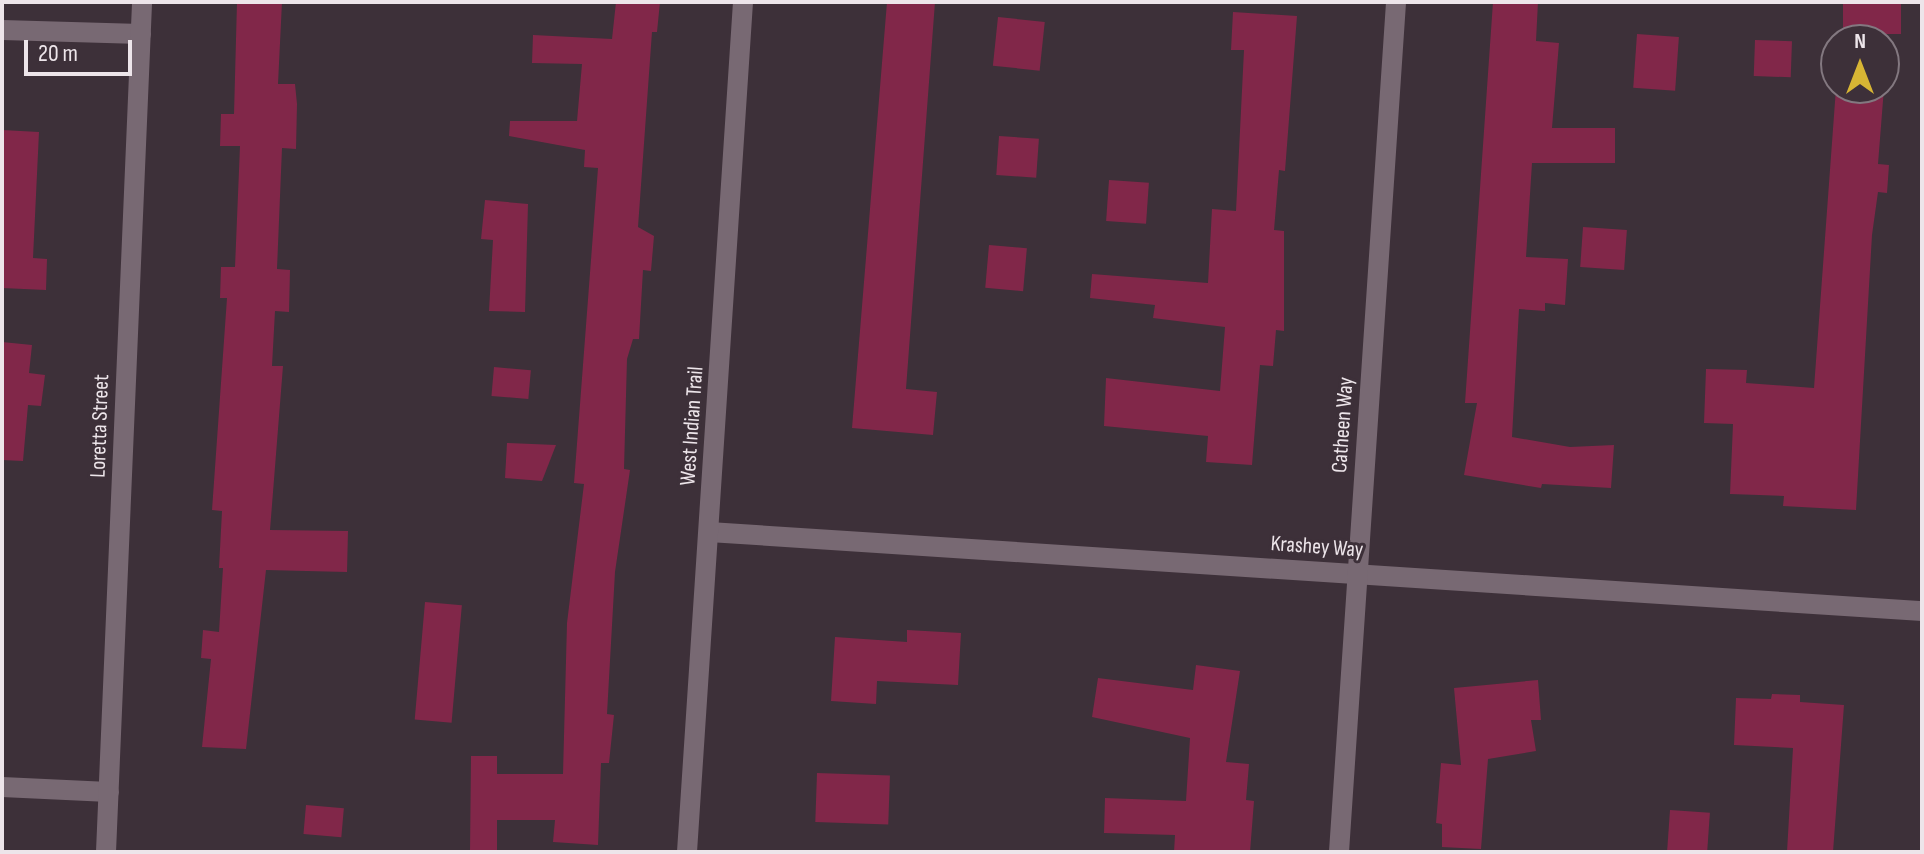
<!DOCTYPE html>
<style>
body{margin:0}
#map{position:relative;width:1924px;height:854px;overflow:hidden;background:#3d3039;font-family:"Sofia Sans Condensed",sans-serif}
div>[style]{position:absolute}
.building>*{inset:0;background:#812749;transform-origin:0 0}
.minor>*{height:20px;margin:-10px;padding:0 10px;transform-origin:10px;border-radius:10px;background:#786973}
span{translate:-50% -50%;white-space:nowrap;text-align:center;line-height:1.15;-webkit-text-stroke:6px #3d3039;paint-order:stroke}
.street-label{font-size:22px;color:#ede5ea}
.frame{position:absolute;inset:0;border:4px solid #ede5ea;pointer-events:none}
.north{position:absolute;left:1820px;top:24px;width:80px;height:80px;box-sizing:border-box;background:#3d3039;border:2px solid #837880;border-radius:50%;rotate:0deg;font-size:22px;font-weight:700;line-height:32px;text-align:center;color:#ede5ea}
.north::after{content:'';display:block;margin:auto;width:28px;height:36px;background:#d7b534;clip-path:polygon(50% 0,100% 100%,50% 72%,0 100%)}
.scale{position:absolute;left:24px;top:40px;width:108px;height:36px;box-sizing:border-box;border:4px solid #ede5ea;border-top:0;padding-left:10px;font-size:24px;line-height:28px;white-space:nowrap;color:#ede5ea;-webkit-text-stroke:6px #3d3039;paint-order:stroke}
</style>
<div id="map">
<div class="building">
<i style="clip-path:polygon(237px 2px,282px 2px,278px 84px,295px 84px,297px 104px,296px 149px,282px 148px,277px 269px,290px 270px,289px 312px,275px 311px,272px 366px,283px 366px,270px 530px,348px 531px,347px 572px,266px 570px,246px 749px,202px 747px,211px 659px,201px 658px,203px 630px,219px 632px,223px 568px,219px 568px,222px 511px,212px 510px,227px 298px,220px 298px,221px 267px,235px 267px,240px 146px,220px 146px,221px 114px,234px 114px)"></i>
<i style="clip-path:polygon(616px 2px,660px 2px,657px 32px,652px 32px,638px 227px,654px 236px,651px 271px,643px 270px,639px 339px,633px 339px,627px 359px,624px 469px,630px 470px,615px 572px,607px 714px,614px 715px,609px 763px,601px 763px,598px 845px,553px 842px,555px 820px,497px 820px,497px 852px,470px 852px,471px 756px,497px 756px,497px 774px,563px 774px,567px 623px,584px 484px,574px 483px,598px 168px,584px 167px,585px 150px,509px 136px,510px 121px,577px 121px,582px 64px,532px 63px,533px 35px,612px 39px)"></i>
<i style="clip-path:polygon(887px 2px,935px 2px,906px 389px,937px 392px,933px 435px,852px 428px)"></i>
<i style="clip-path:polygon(1493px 2px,1538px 2px,1536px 41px,1559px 43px,1552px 128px,1615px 128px,1615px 163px,1532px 163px,1526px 257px,1568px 259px,1565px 305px,1545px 303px,1545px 311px,1519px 309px,1512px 437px,1570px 447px,1614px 445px,1611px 488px,1542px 484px,1541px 488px,1464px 475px,1477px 403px,1465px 403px)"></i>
<i style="left:1843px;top:2px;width:58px;height:32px"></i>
<i style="clip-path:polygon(1233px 12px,1297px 16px,1285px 171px,1279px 170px,1274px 230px,1284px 231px,1284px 331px,1276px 330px,1273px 366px,1260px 365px,1252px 465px,1206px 462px,1208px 436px,1104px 426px,1106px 378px,1220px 391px,1225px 327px,1153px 318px,1155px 305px,1090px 298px,1092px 274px,1208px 283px,1212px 209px,1236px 211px,1244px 50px,1231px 50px)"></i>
<i style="left:998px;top:17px;width:47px;height:49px;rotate:6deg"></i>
<i style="left:1637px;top:34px;width:42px;height:54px;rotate:4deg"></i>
<i style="left:1755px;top:40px;width:37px;height:36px;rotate:2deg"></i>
<i style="clip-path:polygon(1836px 88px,1884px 88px,1878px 164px,1889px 165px,1887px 193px,1878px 192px,1872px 235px,1856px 510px,1783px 506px,1784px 496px,1730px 494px,1733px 424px,1704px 423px,1706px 369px,1747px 370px,1746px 383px,1814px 388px)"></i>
<i style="clip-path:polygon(2px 130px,39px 132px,33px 258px,47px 259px,46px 290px,2px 288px)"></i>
<i style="left:999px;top:136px;width:40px;height:39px;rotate:4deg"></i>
<i style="left:1109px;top:180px;width:40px;height:41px;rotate:4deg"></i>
<i style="clip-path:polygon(485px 200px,528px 204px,525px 312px,489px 311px,493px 240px,481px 239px)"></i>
<i style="left:1583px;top:227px;width:44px;height:40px;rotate:4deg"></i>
<i style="left:989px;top:245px;width:38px;height:43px;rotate:5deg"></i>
<i style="clip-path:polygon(2px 342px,32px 345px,29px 373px,45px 375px,41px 406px,28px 405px,23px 461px,2px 460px)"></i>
<i style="left:494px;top:367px;width:37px;height:29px;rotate:5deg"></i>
<i style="clip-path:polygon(507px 443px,556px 445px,542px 481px,505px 478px)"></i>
<i style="left:425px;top:602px;width:37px;height:118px;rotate:5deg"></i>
<i style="clip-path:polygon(907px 630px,961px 633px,958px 685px,877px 681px,876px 704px,831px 701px,835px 637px,907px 642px)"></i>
<i style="clip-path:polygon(1196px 665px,1240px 671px,1226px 762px,1249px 764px,1246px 800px,1254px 801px,1250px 852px,1174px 852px,1175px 835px,1104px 833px,1105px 798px,1186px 801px,1190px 738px,1092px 717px,1098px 678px,1193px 690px)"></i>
<i style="clip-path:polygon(1538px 680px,1541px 720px,1531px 720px,1536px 751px,1488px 759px,1481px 849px,1442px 847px,1442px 824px,1436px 823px,1441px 763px,1461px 765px,1454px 688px)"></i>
<i style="clip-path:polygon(1772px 694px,1800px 695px,1800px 702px,1844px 705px,1833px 852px,1787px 852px,1793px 748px,1734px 745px,1736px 698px,1771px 699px)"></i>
<i style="left:817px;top:773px;width:73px;height:49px;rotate:2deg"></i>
<i style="left:306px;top:805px;width:38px;height:29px;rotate:5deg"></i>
<i style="left:1670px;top:810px;width:40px;height:42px;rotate:4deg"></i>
</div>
<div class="minor">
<i style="left:2px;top:30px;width:139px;rotate:1.6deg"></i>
<i style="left:709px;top:532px;width:1216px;rotate:3.73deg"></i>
<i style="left:2px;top:787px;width:107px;rotate:2.7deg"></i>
<i style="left:106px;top:852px;width:851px;rotate:-87.57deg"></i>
<i style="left:687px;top:852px;width:852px;rotate:-86.23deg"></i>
<i style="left:1339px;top:852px;width:852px;rotate:-86.16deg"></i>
</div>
<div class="street-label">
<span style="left:1343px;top:425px;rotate:-86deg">Catheen Way</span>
<span style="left:100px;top:426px;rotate:-88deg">Loretta Street</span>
<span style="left:692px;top:426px;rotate:-86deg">West Indian Trail</span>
<span style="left:1317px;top:547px;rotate:4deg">Krashey Way</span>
</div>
<div class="frame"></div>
<div class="north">N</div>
<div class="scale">20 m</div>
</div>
